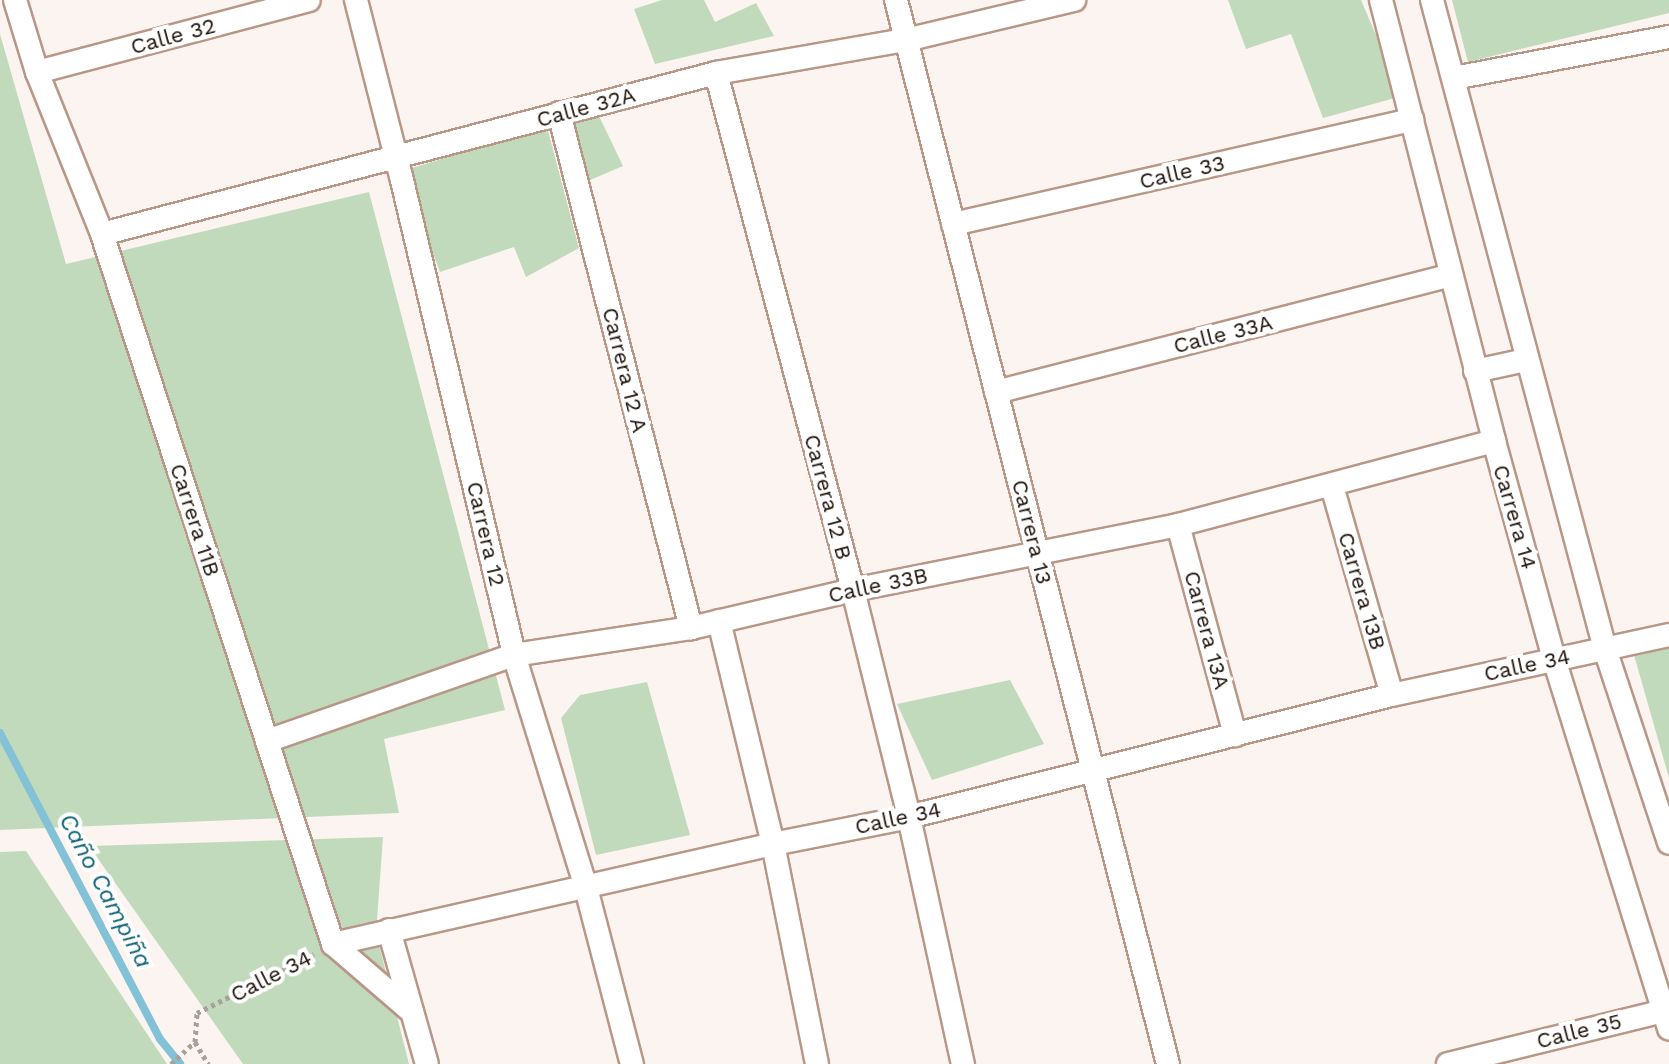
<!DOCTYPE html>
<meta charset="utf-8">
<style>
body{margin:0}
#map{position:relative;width:1669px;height:1064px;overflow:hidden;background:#fbf4f0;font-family:"Work Sans",sans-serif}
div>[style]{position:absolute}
.green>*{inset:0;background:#c1dabc}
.stream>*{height:8px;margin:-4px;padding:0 4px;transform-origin:4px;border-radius:4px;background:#83c1d6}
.path>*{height:5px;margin-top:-2.5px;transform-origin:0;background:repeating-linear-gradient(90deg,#a8a09a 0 4px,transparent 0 8px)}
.roads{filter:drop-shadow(2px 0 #b89787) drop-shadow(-2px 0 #b89787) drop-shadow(0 2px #b89787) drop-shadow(0 -2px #b89787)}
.minor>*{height:22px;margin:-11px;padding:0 11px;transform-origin:11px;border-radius:11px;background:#fff}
span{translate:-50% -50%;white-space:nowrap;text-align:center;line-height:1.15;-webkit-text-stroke:8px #fff;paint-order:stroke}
.street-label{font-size:22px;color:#1d120b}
.water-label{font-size:24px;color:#0a6076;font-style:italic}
</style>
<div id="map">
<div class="green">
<i style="clip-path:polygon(662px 0,704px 0,715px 22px,756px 3px,774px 36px,655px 64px,634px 9px)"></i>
<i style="clip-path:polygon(1228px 0,1361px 0,1402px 96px,1323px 118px,1291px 34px,1246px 49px)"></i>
<i style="clip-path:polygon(1452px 0,1669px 0,1669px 13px,1468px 62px)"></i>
<i style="clip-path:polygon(0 34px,66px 264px,369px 192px,505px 710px,384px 739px,399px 813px,0 830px)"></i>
<i style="clip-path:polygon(599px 116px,623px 166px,583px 183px,567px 124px)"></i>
<i style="clip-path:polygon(547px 127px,579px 248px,526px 277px,514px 247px,440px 272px,402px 171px)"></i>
<i style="clip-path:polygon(1669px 648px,1669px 778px,1634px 655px)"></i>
<i style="clip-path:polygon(1010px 680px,1044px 744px,932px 780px,897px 704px)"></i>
<i style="clip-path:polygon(647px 682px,690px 835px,596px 855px,561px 718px,580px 695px)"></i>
<i style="clip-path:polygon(383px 837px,376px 933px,409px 1064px,243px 1064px,89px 846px)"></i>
<i style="clip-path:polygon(26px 851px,167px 1064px,0 1064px,0 852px)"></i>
</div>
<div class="stream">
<i style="left:0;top:733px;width:345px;rotate:62.4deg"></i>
<i style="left:160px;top:1039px;width:32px;rotate:51deg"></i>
</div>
<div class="path">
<i style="left:195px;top:1042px;width:26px;rotate:59deg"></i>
<i style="left:171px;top:1064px;width:33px;rotate:-43deg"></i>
<i style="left:195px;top:1042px;width:29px;rotate:-86deg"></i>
<i style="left:197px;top:1013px;width:131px;rotate:-26.8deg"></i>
</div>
<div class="roads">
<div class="minor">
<i style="left:15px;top:0;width:75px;rotate:73deg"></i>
<i style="left:37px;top:72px;width:175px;rotate:68.1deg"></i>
<i style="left:102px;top:234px;width:747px;rotate:71.98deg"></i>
<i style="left:333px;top:944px;width:104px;rotate:40.7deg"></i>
<i style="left:356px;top:0;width:182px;rotate:75.7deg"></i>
<i style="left:401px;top:176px;width:492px;rotate:76.7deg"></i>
<i style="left:514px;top:655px;width:244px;rotate:72.8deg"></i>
<i style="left:586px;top:888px;width:182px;rotate:75.4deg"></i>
<i style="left:896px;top:0;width:1098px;rotate:75.66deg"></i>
<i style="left:1381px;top:0;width:455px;rotate:75.6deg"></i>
<i style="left:1494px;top:441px;width:226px;rotate:74.6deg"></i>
<i style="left:1554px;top:659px;width:387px;rotate:72.7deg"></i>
<i style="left:1432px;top:0;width:672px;rotate:75.07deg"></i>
<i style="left:1605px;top:649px;width:204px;rotate:71.7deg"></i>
<i style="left:37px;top:72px;width:281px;rotate:-14.8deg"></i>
<i style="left:716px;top:73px;width:535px;rotate:75.16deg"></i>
<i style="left:853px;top:590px;width:234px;rotate:76.1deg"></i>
<i style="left:909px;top:817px;width:253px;rotate:77.7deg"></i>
<i style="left:1454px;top:78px;width:219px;rotate:-10.8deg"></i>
<i style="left:559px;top:113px;width:532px;rotate:75.62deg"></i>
<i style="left:953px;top:224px;width:471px;rotate:-12.8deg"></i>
<i style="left:102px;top:234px;width:635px;rotate:-14.69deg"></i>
<i style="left:716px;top:73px;width:193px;rotate:-9.9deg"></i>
<i style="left:906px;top:40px;width:173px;rotate:-13.4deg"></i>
<i style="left:1475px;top:371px;width:52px;rotate:-12.2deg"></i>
<i style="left:996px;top:392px;width:470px;rotate:-14.4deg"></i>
<i style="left:1332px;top:486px;width:217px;rotate:74deg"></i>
<i style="left:1178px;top:525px;width:218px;rotate:74.8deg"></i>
<i style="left:719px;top:621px;width:229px;rotate:76.4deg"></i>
<i style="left:773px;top:844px;width:224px;rotate:78.7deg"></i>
<i style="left:267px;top:741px;width:262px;rotate:-19.2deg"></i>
<i style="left:514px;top:655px;width:179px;rotate:-8.7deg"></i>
<i style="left:691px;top:628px;width:166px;rotate:-13.2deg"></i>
<i style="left:853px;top:590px;width:331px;rotate:-11.3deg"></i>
<i style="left:1178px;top:525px;width:327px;rotate:-14.9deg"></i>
<i style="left:389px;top:930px;width:139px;rotate:74.2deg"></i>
<i style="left:333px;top:944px;width:451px;rotate:-12.8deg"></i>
<i style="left:773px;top:844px;width:139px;rotate:-11.2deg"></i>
<i style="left:909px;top:817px;width:498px;rotate:-14.2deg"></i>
<i style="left:1392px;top:695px;width:283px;rotate:-12.2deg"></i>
<i style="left:1448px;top:1064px;width:222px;rotate:-13.8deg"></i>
</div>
</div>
<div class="street-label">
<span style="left:173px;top:36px;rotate:-15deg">Calle 32</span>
<span style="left:586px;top:107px;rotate:-15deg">Calle 32A</span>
<span style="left:1182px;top:172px;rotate:-13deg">Calle 33</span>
<span style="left:1223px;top:334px;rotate:-14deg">Calle 33A</span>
<span style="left:625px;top:370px;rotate:76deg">Carrera 12 A</span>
<span style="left:828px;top:497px;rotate:75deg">Carrera 12 B</span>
<span style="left:1515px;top:517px;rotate:74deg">Carrera 14</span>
<span style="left:195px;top:520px;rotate:72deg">Carrera 11B</span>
<span style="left:1032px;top:532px;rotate:76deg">Carrera 13</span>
<span style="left:486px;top:534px;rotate:77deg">Carrera 12</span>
<span style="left:878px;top:585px;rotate:-12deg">Calle 33B</span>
<span style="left:1362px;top:591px;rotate:74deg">Carrera 13B</span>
<span style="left:1207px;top:630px;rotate:75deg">Carrera 13A</span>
<span style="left:1527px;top:665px;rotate:-12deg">Calle 34</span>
<span style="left:898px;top:818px;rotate:-12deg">Calle 34</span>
<span style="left:271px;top:976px;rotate:-27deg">Calle 34</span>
<span style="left:1579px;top:1031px;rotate:-14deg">Calle 35</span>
</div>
<div class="water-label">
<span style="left:105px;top:891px;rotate:62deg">Caño Campiña</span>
</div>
</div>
